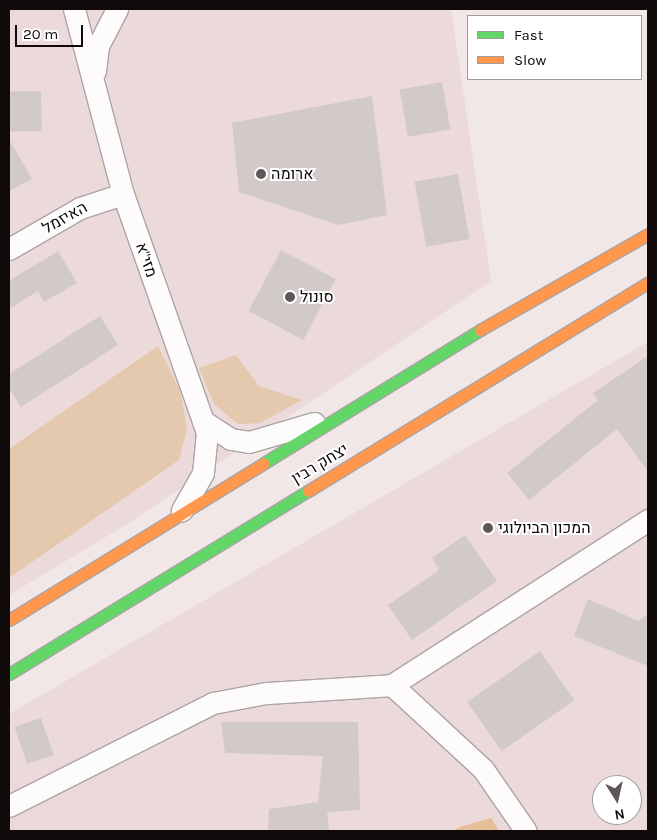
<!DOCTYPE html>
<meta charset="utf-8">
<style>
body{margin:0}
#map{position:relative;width:657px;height:840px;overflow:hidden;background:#f1e7e7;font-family:Karla,Heebo,sans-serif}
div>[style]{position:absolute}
.built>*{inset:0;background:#ecd9d9}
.green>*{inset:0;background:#e5c9ae}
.forest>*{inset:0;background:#e4be97}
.building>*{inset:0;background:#d2cac9;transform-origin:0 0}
.roads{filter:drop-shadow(1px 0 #aca4a4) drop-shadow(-1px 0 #aca4a4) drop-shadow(0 1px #aca4a4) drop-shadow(0 -1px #aca4a4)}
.street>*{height:21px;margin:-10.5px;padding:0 10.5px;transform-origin:10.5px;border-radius:10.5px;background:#fdfbfb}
.fast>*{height:11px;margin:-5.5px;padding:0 5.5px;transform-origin:5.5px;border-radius:5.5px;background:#63d668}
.slow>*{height:11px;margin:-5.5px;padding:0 5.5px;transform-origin:5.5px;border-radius:5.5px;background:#ff974d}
.dots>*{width:14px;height:14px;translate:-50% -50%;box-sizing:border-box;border:2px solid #fff;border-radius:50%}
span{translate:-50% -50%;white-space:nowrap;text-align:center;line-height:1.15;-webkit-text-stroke:4px #fff;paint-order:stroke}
.poi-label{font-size:16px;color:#100a0a}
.left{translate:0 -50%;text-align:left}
.street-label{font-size:16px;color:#100a0a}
.frame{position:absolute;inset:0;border:10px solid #100a0a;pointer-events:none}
.legend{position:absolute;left:467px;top:15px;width:175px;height:65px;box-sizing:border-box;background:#fff;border:1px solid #9f9d9d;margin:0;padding:6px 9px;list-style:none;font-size:15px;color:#100a0a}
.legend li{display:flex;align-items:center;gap:10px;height:25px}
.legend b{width:25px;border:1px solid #9f9d9d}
.north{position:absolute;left:592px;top:775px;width:50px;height:50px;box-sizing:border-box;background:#fff;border:1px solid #9f9d9d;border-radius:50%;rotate:170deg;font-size:14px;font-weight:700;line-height:20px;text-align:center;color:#100a0a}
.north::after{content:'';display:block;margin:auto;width:18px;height:22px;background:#5f5757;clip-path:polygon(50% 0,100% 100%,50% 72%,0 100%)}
.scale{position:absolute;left:15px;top:25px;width:68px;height:22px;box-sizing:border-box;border:2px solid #100a0a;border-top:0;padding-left:6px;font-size:15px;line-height:18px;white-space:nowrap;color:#100a0a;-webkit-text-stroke:4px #fff;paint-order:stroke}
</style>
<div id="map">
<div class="built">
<i style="clip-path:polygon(9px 9px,451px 9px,491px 281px,129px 523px,9px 595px)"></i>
<i style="clip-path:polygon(evenodd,648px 342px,648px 831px,9px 831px,9px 714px,648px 342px,602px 785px,632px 785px,632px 815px,602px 815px,602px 785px)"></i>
</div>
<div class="green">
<i style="clip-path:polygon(158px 346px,180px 391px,187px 429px,179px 460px,9px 578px,9px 449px)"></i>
<i style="clip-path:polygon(236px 355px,259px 386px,302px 400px,260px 423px,238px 424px,214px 404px,199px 368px)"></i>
</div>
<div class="forest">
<i style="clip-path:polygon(491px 818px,499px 831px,452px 831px,460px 827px)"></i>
</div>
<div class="building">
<i style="left:442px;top:82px;width:48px;height:43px;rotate:80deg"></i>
<i style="left:41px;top:91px;width:40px;height:32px;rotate:89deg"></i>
<i style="clip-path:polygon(372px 96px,387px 215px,338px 225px,239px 192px,232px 123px)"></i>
<i style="clip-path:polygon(9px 139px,32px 179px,9px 191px)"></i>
<i style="left:458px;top:174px;width:66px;height:44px;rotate:80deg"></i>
<i style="left:281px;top:250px;width:62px;height:69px;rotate:28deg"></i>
<i style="clip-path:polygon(58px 251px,77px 283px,44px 302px,38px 291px,9px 309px,9px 281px)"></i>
<i style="clip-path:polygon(100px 316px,118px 345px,21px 407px,9px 388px,9px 374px)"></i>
<i style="clip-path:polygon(648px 356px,648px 472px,617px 429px,529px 500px,507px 473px,598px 400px,593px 393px)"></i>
<i style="clip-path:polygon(465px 535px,497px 581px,412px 640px,388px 605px,439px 570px,432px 558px)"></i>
<i style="clip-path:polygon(588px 599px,639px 621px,648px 614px,648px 666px,574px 636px)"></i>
<i style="left:540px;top:651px;width:60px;height:89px;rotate:55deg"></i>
<i style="left:41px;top:718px;width:39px;height:28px;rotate:71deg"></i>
<i style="clip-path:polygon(221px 722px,358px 722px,360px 810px,327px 812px,329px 831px,268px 831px,269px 809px,318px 802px,323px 756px,225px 753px)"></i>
</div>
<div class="roads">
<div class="street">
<i style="left:74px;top:9px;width:191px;rotate:75.2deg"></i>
<i style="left:123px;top:194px;width:252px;rotate:70.6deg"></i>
<i style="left:207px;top:432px;width:41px;rotate:95.6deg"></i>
<i style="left:203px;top:473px;width:43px;rotate:119.6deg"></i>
<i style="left:95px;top:71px;width:25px;rotate:-83deg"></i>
<i style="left:98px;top:46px;width:42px;rotate:-62.8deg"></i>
<i style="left:9px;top:249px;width:82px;rotate:-30deg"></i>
<i style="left:80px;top:208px;width:45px;rotate:-18deg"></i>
<i style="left:203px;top:421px;width:33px;rotate:33deg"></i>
<i style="left:231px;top:439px;width:18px;rotate:9deg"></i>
<i style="left:249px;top:442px;width:68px;rotate:-16.3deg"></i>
<i style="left:392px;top:685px;width:124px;rotate:42.7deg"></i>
<i style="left:483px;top:769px;width:75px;rotate:55.3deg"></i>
<i style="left:9px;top:806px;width:229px;rotate:-26.8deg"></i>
<i style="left:213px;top:703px;width:54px;rotate:-10.7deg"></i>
<i style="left:266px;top:693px;width:126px;rotate:-3.6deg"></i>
<i style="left:392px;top:685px;width:305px;rotate:-32.8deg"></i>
</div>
<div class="fast">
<i style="left:264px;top:463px;width:254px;rotate:-31.6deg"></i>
<i style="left:9px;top:674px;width:351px;rotate:-31.5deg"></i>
</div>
<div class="slow">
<i style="left:480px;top:330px;width:193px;rotate:-29.7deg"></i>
<i style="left:308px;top:491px;width:399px;rotate:-31.5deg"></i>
<i style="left:9px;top:620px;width:299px;rotate:-31.6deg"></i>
</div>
</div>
<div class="dots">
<i style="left:261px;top:174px;background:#5f5757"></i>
<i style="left:290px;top:297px;background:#5f5757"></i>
<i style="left:488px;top:528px;background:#5f5757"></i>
</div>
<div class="poi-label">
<span class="left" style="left:271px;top:174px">ארומה</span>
<span class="left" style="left:300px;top:297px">סונול</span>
<span class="left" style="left:498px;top:528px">המכון הביולוגי</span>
</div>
<div class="street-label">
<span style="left:65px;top:218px;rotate:-29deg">האיזמל</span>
<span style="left:146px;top:260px;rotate:71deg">מזי"א</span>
<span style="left:320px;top:464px;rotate:-31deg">יצחק רבין</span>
</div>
<div class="frame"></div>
<ul class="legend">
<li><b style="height:6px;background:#63d668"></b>Fast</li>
<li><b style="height:6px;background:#ff974d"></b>Slow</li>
</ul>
<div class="north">N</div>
<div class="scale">20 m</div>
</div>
